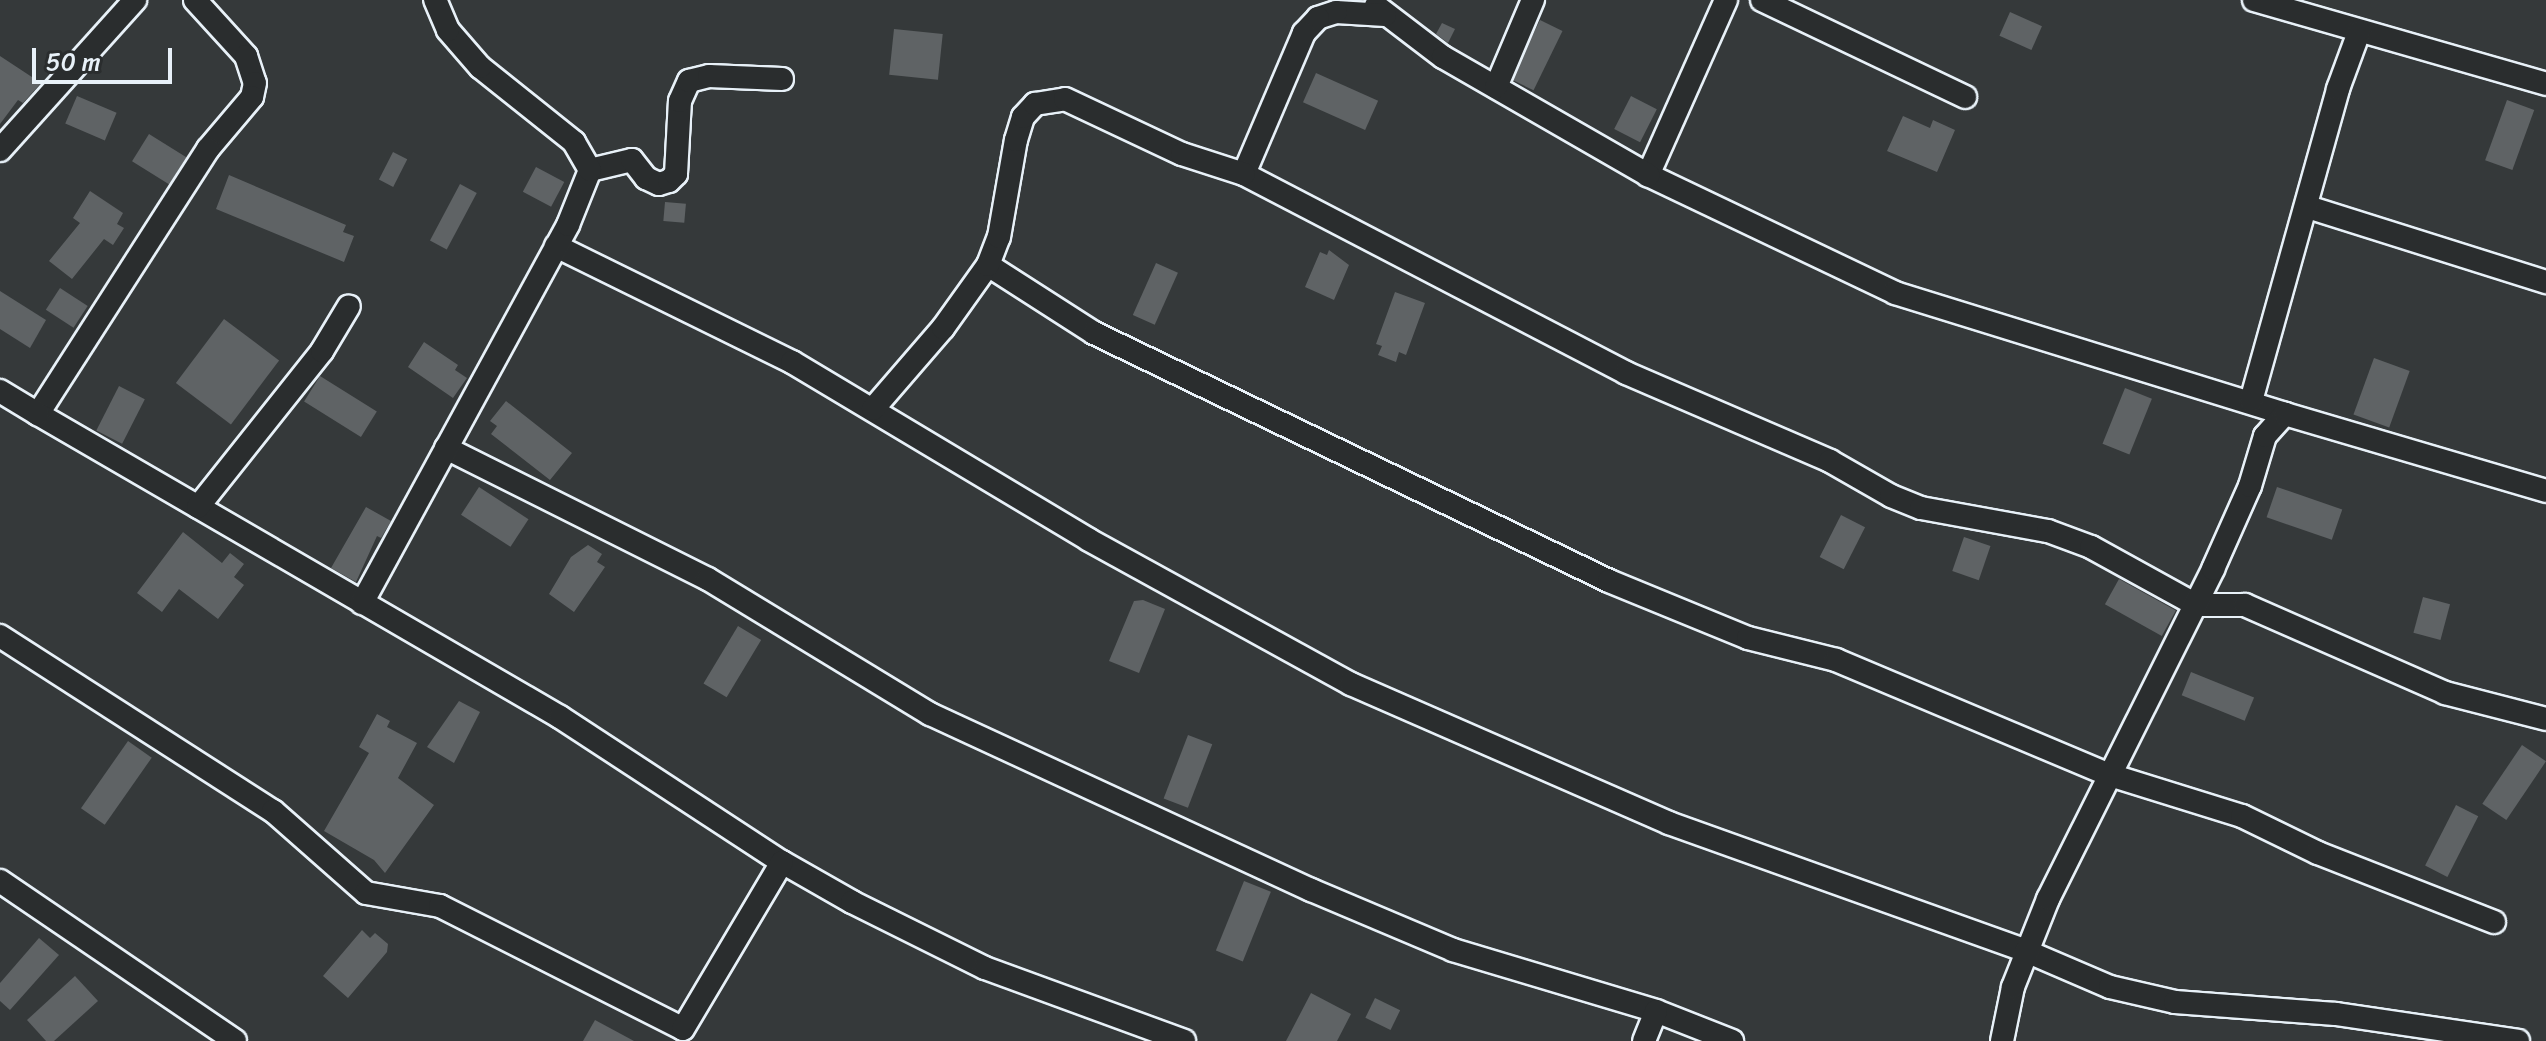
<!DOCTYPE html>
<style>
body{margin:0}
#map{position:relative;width:2546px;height:1041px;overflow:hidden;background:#35393a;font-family:Sriracha,sans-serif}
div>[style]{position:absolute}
.building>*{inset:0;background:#5f6365;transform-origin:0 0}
.roads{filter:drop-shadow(2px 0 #e8f1f8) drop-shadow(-2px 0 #e8f1f8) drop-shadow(0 2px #e8f1f8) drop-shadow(0 -2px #e8f1f8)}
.minor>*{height:22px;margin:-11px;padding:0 11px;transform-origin:11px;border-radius:11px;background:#2a2d2e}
span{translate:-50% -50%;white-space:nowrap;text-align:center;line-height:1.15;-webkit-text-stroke:8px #2a2d2e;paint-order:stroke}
.scale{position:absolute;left:32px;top:48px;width:140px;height:36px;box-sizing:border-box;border:4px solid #e8f1f8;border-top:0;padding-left:10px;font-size:24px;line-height:28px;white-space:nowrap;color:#e8f1f8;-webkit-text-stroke:6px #2a2d2e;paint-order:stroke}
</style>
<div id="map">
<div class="building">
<i style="left:2010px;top:12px;width:35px;height:26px;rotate:24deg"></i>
<i style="left:1540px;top:20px;width:25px;height:66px;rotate:26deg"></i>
<i style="clip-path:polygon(1442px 23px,1455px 29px,1448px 43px,1436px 34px)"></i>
<i style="left:894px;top:29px;width:49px;height:46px;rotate:6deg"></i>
<i style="clip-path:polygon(0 56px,41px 83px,23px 103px,18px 100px,0 124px)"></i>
<i style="left:1316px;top:73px;width:68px;height:32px;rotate:24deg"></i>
<i style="left:77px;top:96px;width:43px;height:30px;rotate:23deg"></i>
<i style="left:1631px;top:96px;width:29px;height:37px;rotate:27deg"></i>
<i style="left:2507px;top:100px;width:29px;height:64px;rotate:20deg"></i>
<i style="clip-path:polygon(1903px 116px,1930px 128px,1933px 120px,1955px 130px,1937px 172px,1887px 151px)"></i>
<i style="left:149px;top:134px;width:44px;height:32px;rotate:32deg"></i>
<i style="left:393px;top:152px;width:16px;height:31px;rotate:27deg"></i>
<i style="left:536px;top:167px;width:32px;height:28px;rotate:28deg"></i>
<i style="clip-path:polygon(229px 175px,346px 225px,343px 232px,354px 236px,344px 262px,216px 209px)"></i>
<i style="left:460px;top:184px;width:19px;height:64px;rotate:28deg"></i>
<i style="clip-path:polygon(90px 191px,123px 213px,117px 224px,124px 228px,113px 245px,104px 239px,72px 279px,49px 261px,80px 223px,73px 218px)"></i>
<i style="left:665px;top:202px;width:21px;height:19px;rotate:5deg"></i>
<i style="clip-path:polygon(1329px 250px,1349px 265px,1334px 300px,1305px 287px,1320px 252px,1327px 255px)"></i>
<i style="left:1156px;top:263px;width:24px;height:57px;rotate:24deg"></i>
<i style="left:60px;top:288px;width:33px;height:26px;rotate:33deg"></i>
<i style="clip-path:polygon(0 291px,46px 320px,30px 348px,0 329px)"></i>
<i style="clip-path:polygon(1395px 292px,1425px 303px,1406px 355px,1399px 352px,1396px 362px,1378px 355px,1382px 346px,1376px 344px)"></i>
<i style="left:224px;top:319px;width:69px;height:80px;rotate:37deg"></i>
<i style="clip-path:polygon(424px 342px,458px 365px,455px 370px,467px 378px,453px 398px,408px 367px)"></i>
<i style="left:2374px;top:358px;width:38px;height:60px;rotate:20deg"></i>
<i style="left:320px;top:376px;width:67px;height:30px;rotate:32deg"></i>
<i style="left:119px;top:386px;width:29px;height:50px;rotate:27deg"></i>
<i style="left:2125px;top:388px;width:29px;height:60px;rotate:22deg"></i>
<i style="clip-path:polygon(506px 401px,572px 453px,550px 480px,491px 434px,497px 426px,490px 421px)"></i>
<i style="left:479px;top:487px;width:59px;height:33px;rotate:33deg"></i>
<i style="left:2277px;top:487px;width:69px;height:32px;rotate:19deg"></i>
<i style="clip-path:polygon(366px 507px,391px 521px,381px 538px,377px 536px,356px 582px,331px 568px)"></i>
<i style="left:1841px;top:515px;width:27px;height:47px;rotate:27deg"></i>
<i style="clip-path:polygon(183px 532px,222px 563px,230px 553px,244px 564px,234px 577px,244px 585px,218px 619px,179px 589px,162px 612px,137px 593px)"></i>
<i style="left:1964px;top:537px;width:28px;height:36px;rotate:19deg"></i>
<i style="clip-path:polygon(588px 545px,602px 554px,597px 562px,605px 567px,574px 612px,549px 594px,571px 557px)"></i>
<i style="left:2119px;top:579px;width:65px;height:29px;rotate:29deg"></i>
<i style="left:2423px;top:597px;width:28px;height:37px;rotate:15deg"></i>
<i style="clip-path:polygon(1143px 600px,1165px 609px,1139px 673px,1109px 661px,1134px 601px)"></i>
<i style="left:738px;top:626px;width:27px;height:67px;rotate:31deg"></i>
<i style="left:2191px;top:672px;width:68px;height:25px;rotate:22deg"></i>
<i style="clip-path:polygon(459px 701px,480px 712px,454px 763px,427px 747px)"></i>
<i style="clip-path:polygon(377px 714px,390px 721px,387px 727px,417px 743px,398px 778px,434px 805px,385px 873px,374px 860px,324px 831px,369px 753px,359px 747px)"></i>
<i style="left:1188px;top:735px;width:26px;height:68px;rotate:21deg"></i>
<i style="left:128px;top:741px;width:29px;height:82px;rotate:35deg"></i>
<i style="left:2522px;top:745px;width:29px;height:71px;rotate:34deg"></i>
<i style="left:2456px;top:805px;width:25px;height:68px;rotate:27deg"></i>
<i style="left:1244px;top:881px;width:29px;height:75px;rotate:22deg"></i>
<i style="clip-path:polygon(362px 930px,370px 938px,375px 933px,388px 944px,387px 952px,348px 998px,323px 976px)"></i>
<i style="clip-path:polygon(39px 938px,59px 955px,10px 1010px,0 1001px,0 983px)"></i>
<i style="clip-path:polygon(75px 976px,98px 1001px,54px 1041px,46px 1041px,27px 1020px)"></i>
<i style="clip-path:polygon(1311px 993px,1351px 1014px,1337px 1041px,1286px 1041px)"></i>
<i style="left:1375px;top:998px;width:28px;height:22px;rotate:26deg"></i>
<i style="clip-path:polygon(595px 1020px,634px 1041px,583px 1041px)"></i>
</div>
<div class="roads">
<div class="minor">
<i style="left:195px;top:0;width:76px;rotate:47.7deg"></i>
<i style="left:246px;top:56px;width:28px;rotate:72deg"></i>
<i style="left:255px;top:83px;width:14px;rotate:102deg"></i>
<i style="left:252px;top:97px;width:68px;rotate:130.2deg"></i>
<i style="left:208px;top:149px;width:315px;rotate:122.7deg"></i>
<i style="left:38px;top:414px;width:604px;rotate:30.13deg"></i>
<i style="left:560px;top:717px;width:265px;rotate:33.2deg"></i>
<i style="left:782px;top:862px;width:81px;rotate:29.7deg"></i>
<i style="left:852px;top:902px;width:148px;rotate:26.4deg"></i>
<i style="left:985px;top:968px;width:212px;rotate:20.1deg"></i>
<i style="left:1726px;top:0;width:192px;rotate:114deg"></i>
<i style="left:1648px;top:175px;width:274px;rotate:25.5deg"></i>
<i style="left:1895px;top:293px;width:408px;rotate:17.2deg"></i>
<i style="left:1762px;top:0;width:225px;rotate:25.5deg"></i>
<i style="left:2254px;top:0;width:304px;rotate:16deg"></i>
<i style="left:1376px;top:6px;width:84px;rotate:37.3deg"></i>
<i style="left:1443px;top:57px;width:237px;rotate:29.9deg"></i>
<i style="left:1385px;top:15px;width:49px;rotate:-176.5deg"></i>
<i style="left:1336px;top:12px;width:19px;rotate:162deg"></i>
<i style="left:1318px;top:18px;width:21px;rotate:133deg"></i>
<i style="left:1304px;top:33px;width:153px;rotate:113.1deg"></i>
<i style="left:1244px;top:174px;width:431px;rotate:27.5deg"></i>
<i style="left:1626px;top:373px;width:222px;rotate:23.3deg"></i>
<i style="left:1830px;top:461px;width:70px;rotate:29.8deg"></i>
<i style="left:1891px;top:496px;width:32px;rotate:22deg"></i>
<i style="left:1921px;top:508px;width:129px;rotate:10.3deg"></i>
<i style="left:2048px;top:531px;width:46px;rotate:20.4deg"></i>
<i style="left:2091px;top:547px;width:120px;rotate:28.9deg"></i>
<i style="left:2196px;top:605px;width:49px"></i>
<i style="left:2245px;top:605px;width:219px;rotate:23.7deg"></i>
<i style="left:2445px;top:693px;width:104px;rotate:14.4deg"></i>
<i style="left:1496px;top:87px;width:95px;rotate:-67deg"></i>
<i style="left:0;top:150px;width:202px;rotate:-48deg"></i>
<i style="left:590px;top:170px;width:43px;rotate:-13.4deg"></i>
<i style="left:632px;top:160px;width:23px;rotate:52deg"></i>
<i style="left:646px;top:178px;width:14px;rotate:25deg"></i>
<i style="left:659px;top:184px;width:10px;rotate:-17deg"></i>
<i style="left:669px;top:181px;width:10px;rotate:-45deg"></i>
<i style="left:676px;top:174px;width:73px;rotate:-86.9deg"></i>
<i style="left:680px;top:101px;width:22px;rotate:-66deg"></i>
<i style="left:689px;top:81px;width:21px;rotate:-14deg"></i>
<i style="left:709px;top:76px;width:73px;rotate:2.4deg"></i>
<i style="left:2308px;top:207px;width:250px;rotate:17.5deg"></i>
<i style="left:556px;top:246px;width:263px;rotate:26.2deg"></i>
<i style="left:792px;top:362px;width:346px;rotate:30.9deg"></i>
<i style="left:1089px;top:540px;width:299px;rotate:28.8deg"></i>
<i style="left:1351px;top:684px;width:347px;rotate:23.6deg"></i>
<i style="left:1669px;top:823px;width:379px;rotate:19.7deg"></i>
<i style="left:2026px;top:951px;width:91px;rotate:23.2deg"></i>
<i style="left:2110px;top:987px;width:67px;rotate:13deg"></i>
<i style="left:2175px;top:1002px;width:161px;rotate:4.3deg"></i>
<i style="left:2336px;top:1014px;width:184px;rotate:8.4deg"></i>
<i style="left:988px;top:265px;width:126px;rotate:32.7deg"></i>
<i style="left:1094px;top:333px;width:572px;rotate:25.71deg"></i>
<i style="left:1609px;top:581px;width:150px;rotate:22.3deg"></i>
<i style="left:1748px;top:638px;width:91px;rotate:14deg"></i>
<i style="left:1836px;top:660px;width:297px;rotate:22.8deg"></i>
<i style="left:2110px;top:775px;width:138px;rotate:17.3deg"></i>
<i style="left:2242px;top:816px;width:85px;rotate:26deg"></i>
<i style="left:2318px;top:853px;width:189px;rotate:21.4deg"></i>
<i style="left:0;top:391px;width:44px;rotate:31.2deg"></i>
<i style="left:2251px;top:401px;width:324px;rotate:-74.4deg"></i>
<i style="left:2338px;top:89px;width:61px;rotate:-69.8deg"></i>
<i style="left:873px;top:409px;width:107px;rotate:-49.2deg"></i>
<i style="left:943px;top:328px;width:77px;rotate:-54.5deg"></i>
<i style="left:988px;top:265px;width:30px;rotate:-69deg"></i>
<i style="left:999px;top:237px;width:98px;rotate:-80.1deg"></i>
<i style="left:1016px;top:140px;width:24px;rotate:-73deg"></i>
<i style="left:1023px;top:117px;width:18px;rotate:-47deg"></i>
<i style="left:1035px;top:104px;width:30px;rotate:-9deg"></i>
<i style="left:1065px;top:99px;width:129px;rotate:25.2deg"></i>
<i style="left:1182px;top:154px;width:65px;rotate:17.9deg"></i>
<i style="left:446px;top:448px;width:293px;rotate:26.6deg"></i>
<i style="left:708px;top:579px;width:260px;rotate:31.3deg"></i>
<i style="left:930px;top:714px;width:420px;rotate:24.8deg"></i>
<i style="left:1311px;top:890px;width:154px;rotate:22.9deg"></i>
<i style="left:1453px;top:950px;width:212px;rotate:16.7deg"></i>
<i style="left:1656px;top:1011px;width:82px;rotate:21.5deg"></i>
<i style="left:198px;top:507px;width:199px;rotate:-51.5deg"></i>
<i style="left:322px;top:351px;width:52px;rotate:-59deg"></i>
<i style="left:362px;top:603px;width:430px;rotate:-61.4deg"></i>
<i style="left:568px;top:225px;width:59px;rotate:-68.2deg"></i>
<i style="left:590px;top:170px;width:32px;rotate:-120deg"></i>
<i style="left:574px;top:142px;width:120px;rotate:-141.4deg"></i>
<i style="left:480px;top:67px;width:49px;rotate:-130.9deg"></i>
<i style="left:448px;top:30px;width:33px;rotate:-113deg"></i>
<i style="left:0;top:636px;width:324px;rotate:32.7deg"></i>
<i style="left:273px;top:811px;width:124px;rotate:41.4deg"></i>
<i style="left:366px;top:893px;width:75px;rotate:10deg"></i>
<i style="left:440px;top:906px;width:272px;rotate:26.8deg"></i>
<i style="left:683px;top:1029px;width:194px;rotate:-59.3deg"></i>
<i style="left:0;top:881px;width:284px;rotate:34.2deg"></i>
<i style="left:1644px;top:1041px;width:32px;rotate:-68deg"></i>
<i style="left:2002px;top:1041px;width:55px;rotate:-78.5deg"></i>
<i style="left:2013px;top:987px;width:95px;rotate:-68.3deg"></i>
<i style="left:2048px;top:899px;width:369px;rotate:-63.4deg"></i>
<i style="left:2213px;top:569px;width:91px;rotate:-66deg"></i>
<i style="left:2250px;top:486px;width:52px;rotate:-73.3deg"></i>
<i style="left:2265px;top:436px;width:30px;rotate:-48deg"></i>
<i style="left:2285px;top:414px;width:272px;rotate:16.4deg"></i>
</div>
</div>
<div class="scale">50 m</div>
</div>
